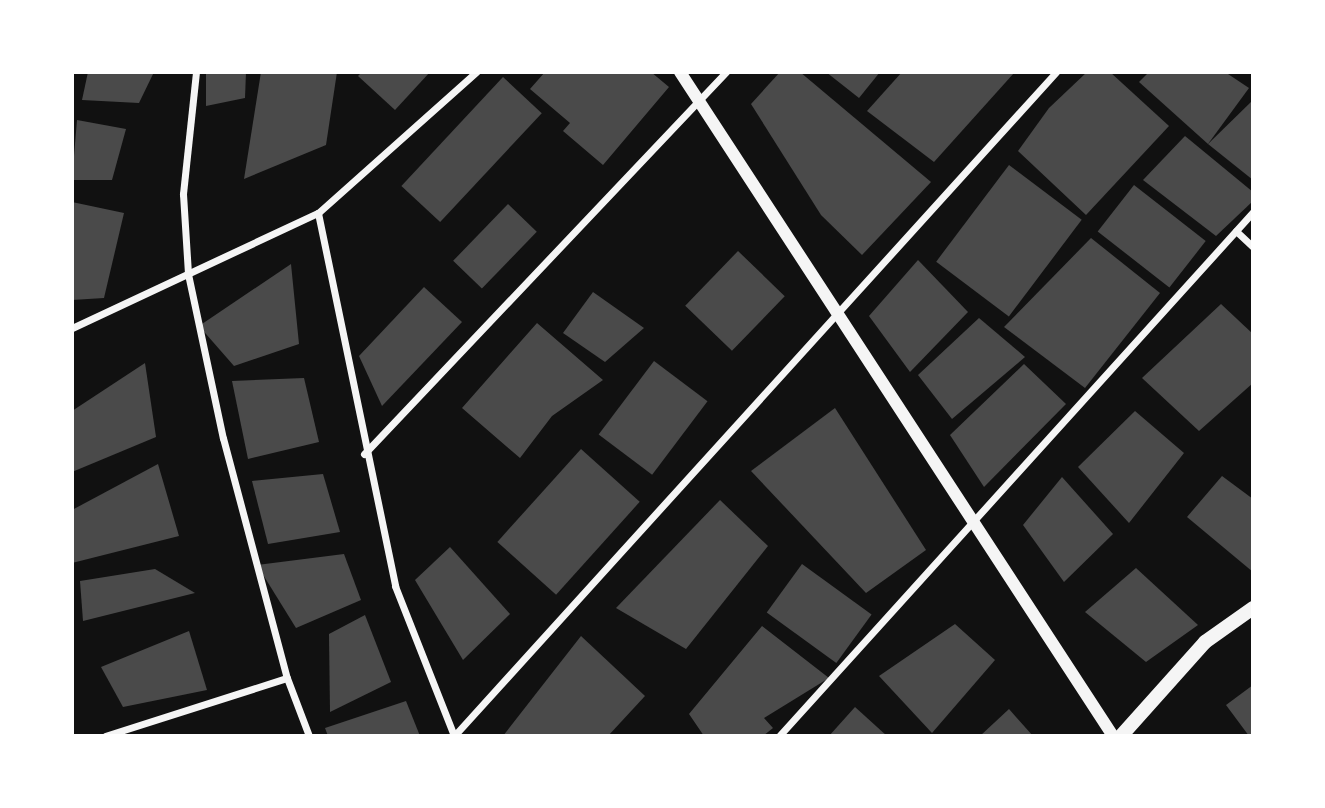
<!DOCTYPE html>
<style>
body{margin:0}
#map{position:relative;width:1325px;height:808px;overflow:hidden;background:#111;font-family:"Zilla Slab",serif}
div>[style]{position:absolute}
.building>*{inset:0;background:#4a4a4a;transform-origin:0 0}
.minor>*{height:7px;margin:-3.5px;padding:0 3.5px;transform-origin:3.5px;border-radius:3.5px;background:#f5f5f5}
.tertiary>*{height:12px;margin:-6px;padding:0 6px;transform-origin:6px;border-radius:6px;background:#f5f5f5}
.secondary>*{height:14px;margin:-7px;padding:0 7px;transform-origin:7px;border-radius:7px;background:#f5f5f5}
span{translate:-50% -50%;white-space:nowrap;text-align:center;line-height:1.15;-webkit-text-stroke:7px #fff;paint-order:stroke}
.frame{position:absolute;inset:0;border:74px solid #fff;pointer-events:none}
</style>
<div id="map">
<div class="building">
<i style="clip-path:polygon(88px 72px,154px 72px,139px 103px,82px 100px)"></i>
<i style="clip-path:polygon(206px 72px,246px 72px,245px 98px,206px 106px)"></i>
<i style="clip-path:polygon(261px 72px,337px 72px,326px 145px,244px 179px)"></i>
<i style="clip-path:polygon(362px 72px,430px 72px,395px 110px,358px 76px)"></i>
<i style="clip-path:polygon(545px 72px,651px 72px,669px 87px,603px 165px,563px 131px,570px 123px,530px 89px)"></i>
<i style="clip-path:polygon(780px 72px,800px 72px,931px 182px,862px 255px,821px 215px,751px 104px)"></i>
<i style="clip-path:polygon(826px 72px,880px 72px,859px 98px)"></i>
<i style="clip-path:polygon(902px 72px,1013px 72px,1014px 73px,934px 162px,867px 111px)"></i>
<i style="clip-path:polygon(1087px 72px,1110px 72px,1169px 126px,1086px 215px,1018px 151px,1049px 108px)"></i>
<i style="clip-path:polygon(1149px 72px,1225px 72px,1249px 88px,1208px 144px,1139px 82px)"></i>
<i style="left:503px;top:77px;width:53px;height:149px;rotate:43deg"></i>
<i style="clip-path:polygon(1253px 100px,1253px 180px,1208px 144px)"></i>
<i style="clip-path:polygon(77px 120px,126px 129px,112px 180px,72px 180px)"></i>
<i style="clip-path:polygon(1185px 136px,1253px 192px,1253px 201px,1216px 236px,1143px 180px)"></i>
<i style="left:1009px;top:165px;width:91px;height:121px;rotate:37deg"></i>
<i style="left:1134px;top:185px;width:91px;height:59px;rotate:38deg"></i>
<i style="clip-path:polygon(72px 202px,124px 213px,104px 298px,72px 300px)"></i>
<i style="left:508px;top:204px;width:40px;height:79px;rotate:44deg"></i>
<i style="clip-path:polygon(1091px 238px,1160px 293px,1085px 388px,1004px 327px)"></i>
<i style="left:738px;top:251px;width:65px;height:76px;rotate:44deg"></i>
<i style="clip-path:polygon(918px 260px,968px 312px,910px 372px,869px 316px)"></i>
<i style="clip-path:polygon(291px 264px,299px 344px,234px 366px,199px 326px)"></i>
<i style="clip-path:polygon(424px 287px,462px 322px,382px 406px,359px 356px)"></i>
<i style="clip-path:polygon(593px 292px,644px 328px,605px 362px,563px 333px)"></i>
<i style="clip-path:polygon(1221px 304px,1253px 334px,1253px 383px,1199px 431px,1142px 378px)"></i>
<i style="clip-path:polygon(979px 318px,1025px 357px,952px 419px,918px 375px)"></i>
<i style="clip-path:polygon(537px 323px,603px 380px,552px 416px,520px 458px,462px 408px)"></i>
<i style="left:654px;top:361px;width:67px;height:92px;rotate:37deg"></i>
<i style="clip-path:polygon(145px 363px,156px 437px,72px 472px,72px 411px)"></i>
<i style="clip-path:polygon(1024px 364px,1066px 404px,984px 487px,950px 435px)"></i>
<i style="clip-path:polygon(304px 378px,319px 442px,248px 459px,232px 381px)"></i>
<i style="clip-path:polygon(835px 408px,926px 550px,866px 593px,751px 471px)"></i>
<i style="clip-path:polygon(1135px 411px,1184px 453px,1129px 523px,1078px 467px)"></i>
<i style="left:581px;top:449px;width:79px;height:125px;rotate:42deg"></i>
<i style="clip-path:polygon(158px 464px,179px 536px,72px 563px,72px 510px)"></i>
<i style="clip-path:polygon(323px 474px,340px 532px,268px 544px,252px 481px)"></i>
<i style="clip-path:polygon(1222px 476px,1253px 499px,1253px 572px,1187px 517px)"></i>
<i style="clip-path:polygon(1062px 477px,1113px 534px,1064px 582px,1023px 525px)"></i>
<i style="clip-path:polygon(720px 500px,768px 546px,686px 649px,616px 608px)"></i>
<i style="clip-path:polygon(450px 547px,510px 614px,463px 660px,415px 580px)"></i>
<i style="clip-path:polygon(344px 554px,361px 600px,296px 628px,257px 565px)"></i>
<i style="left:802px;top:564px;width:86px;height:60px;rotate:36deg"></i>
<i style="clip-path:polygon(1136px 568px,1198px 625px,1146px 662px,1085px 612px)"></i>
<i style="clip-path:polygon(155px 569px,195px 593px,83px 621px,80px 581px)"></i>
<i style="clip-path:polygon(365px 615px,391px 682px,330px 712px,329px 634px)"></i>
<i style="clip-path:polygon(955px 624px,995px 660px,932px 733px,879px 676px)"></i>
<i style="clip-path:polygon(762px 626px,829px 678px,764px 718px,773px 728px,763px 736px,704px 736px,689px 714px)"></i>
<i style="clip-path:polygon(189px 631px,207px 690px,123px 707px,101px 667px)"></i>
<i style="clip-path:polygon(581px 636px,645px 696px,608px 736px,503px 736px)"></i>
<i style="clip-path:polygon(1253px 685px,1253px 736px,1249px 736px,1226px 705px)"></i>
<i style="clip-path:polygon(406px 701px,420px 736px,328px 736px,325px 728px)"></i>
<i style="clip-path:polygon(855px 707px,887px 736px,829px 736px)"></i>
<i style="clip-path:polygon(1009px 709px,1033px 736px,980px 736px)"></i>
</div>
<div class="minor">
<i style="left:196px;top:72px;width:123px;rotate:96.1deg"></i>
<i style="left:183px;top:194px;width:80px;rotate:86.4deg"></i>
<i style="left:188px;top:274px;width:168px;rotate:78deg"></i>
<i style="left:223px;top:438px;width:248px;rotate:75.1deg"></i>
<i style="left:287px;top:678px;width:62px;rotate:69.2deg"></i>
<i style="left:318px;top:213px;width:381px;rotate:78.3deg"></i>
<i style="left:395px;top:586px;width:161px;rotate:68.5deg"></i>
<i style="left:1236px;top:231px;width:23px;rotate:43deg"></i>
<i style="left:72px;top:328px;width:272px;rotate:-25.1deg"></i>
<i style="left:318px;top:213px;width:212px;rotate:-41.7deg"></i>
<i style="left:364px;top:454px;width:526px;rotate:-46.54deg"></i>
<i style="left:105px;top:736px;width:191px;rotate:-17.7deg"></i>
<i style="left:454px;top:736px;width:896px;rotate:-47.8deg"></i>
<i style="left:779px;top:736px;width:707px;rotate:-47.87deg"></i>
</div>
<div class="tertiary">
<i style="left:680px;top:72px;width:793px;rotate:56.89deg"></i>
</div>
<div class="secondary">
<i style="left:1121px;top:736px;width:126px;rotate:-48.2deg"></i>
<i style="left:1205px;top:642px;width:59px;rotate:-35.3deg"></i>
</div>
<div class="frame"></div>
</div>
